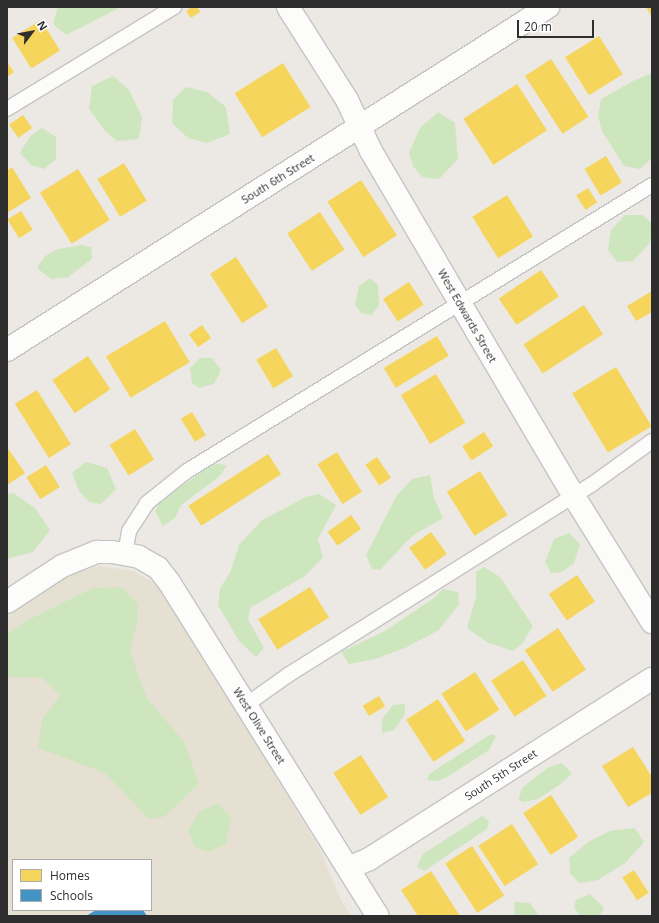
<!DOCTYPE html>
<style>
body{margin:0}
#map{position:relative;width:659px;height:923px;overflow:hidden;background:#ece8e4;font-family:"Open Sans",sans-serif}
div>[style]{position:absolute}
.education>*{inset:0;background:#e6e0d3}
.green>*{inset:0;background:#cee6be}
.homes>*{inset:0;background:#f6d55c;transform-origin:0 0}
.schools>*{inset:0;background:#4393c3}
.roads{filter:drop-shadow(1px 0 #c5c4c5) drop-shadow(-1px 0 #c5c4c5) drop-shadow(0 1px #c5c4c5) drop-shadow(0 -1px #c5c4c5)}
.service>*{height:14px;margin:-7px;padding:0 7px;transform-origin:7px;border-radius:7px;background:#fcfcfb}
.minor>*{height:22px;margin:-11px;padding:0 11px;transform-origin:11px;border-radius:11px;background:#fcfcfb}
span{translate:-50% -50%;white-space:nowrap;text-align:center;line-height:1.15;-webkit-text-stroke:4px #fff;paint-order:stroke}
.street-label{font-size:11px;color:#2e2e2e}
.frame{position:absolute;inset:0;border:8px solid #2e2e2e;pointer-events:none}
.legend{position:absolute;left:12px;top:859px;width:140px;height:52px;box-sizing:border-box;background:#fff;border:1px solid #ababab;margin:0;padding:5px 7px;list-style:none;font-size:12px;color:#2e2e2e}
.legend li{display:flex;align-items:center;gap:8px;height:20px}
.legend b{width:20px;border:1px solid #ababab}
.north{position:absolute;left:12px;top:12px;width:40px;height:40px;-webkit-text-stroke:3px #fff;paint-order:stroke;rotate:58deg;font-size:11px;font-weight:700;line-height:16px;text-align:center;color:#2e2e2e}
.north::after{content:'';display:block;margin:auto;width:14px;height:18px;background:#2e2e2e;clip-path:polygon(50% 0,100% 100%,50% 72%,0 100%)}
.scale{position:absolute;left:517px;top:20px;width:77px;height:18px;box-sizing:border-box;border:2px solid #2e2e2e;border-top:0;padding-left:5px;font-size:12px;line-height:14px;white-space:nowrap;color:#2e2e2e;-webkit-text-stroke:3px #fff;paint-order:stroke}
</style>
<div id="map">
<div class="education">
<i style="clip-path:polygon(evenodd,100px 566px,133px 571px,151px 581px,165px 594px,321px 851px,341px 900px,351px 916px,7px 916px,7px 614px,63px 576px,100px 566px,13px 860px,151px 860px,151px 910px,13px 910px,13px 860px)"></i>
</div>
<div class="green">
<i style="clip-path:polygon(58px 7px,121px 7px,66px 35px,53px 24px)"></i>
<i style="clip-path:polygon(652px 73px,652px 158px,640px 169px,624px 166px,602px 131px,598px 116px,601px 99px,633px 81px)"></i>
<i style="clip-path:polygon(113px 76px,129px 90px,142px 117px,139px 139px,117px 141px,106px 132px,89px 109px,92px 86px)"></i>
<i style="clip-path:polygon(186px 87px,207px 92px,226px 107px,230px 134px,207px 143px,188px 138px,172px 123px,173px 100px)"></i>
<i style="clip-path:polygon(438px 112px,455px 123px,458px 159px,439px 179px,422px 177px,413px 166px,409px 153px,420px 128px)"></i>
<i style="clip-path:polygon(42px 128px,56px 137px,56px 159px,44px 169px,31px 165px,20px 153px,30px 136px)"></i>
<i style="clip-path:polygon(625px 215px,642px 215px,652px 223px,652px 232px,649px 244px,633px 261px,617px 262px,608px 250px,611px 230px)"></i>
<i style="clip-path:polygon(82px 245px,91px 247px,92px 259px,68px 277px,51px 279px,37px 268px,45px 256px,58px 249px)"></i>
<i style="clip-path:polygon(370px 278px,378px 285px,379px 305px,372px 315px,361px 313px,355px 305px,359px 286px)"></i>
<i style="clip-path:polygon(200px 358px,212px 358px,221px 370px,214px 384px,199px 388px,192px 383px,190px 368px)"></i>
<i style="clip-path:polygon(86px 462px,107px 468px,116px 489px,101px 504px,89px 502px,79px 491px,72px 473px)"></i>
<i style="clip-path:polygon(216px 464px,227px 465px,220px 476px,181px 505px,175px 518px,163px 526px,155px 511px,160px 502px,206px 469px)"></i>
<i style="clip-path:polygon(430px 475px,434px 498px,443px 518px,412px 536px,380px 570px,372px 569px,366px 555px,397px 495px,412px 479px)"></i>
<i style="clip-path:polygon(13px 493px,35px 508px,50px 530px,33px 552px,7px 559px,7px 494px)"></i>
<i style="clip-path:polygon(319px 494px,336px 505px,318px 539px,323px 557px,305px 576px,250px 608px,248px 619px,264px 648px,256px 657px,239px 641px,218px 605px,220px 588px,230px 573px,239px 545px,262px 520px,306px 497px)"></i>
<i style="clip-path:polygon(569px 533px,580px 544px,574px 563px,562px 572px,551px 573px,545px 562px,554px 539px)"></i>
<i style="clip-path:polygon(484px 567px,500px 577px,533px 626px,522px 644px,513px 651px,487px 642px,467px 628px,476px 597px,476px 572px)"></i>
<i style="clip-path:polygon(122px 587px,138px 604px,137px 623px,130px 652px,147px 698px,184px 742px,199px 784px,164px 817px,149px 819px,105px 773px,38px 748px,42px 720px,60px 695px,42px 678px,7px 677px,7px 634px,28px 620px,93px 588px)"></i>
<i style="clip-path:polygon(443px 589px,458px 592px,459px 604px,439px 630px,405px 648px,375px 659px,349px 664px,341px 652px,385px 631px,434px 598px)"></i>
<i style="clip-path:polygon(405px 704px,405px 714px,394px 730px,382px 733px,382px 719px,393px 705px)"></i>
<i style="clip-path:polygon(491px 734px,496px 736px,489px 750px,447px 777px,438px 781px,427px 780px,429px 774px)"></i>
<i style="clip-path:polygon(562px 763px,572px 774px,558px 786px,538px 799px,524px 802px,518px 800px,523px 787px,549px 767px)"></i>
<i style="clip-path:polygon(218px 803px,231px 817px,226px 844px,209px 852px,195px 847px,188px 831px,199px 812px)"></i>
<i style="clip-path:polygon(482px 816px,489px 821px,487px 829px,424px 871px,417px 867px,423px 854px)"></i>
<i style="clip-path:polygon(635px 828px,644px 842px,625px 863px,598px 880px,580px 883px,570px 874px,569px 858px,588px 842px,610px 831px)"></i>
<i style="clip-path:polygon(590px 894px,604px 908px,600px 916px,580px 916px,574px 907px,576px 900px)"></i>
<i style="clip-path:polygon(515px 902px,530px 903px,539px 916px,514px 916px)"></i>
</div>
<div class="homes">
<i style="clip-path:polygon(192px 7px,197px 7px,200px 12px,191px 18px,186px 11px)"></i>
<i style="clip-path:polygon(646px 7px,652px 7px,652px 17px)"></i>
<i style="left:41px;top:20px;width:36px;height:34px;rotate:58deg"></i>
<i style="left:599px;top:36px;width:45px;height:40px;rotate:58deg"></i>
<i style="left:551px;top:59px;width:69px;height:31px;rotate:57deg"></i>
<i style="clip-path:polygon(7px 62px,14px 72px,7px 77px)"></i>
<i style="left:283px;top:63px;width:52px;height:57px;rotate:58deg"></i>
<i style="left:517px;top:84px;width:55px;height:64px;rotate:57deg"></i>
<i style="left:23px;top:115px;width:16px;height:17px;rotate:55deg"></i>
<i style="left:606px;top:156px;width:31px;height:25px;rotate:59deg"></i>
<i style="left:124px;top:163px;width:44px;height:31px;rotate:59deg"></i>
<i style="clip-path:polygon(12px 167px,31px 198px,7px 213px,7px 171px)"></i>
<i style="left:78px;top:169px;width:60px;height:45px;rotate:58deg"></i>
<i style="left:361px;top:180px;width:66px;height:40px;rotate:57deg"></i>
<i style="left:588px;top:188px;width:17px;height:14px;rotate:57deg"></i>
<i style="left:507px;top:195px;width:49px;height:41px;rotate:58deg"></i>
<i style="left:21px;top:211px;width:22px;height:16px;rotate:58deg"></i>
<i style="left:320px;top:212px;width:45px;height:39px;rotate:57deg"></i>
<i style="left:236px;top:257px;width:59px;height:31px;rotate:57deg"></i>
<i style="left:541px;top:270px;width:32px;height:51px;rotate:56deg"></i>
<i style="left:409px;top:282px;width:27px;height:31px;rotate:57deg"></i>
<i style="clip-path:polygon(652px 291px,652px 312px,636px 321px,627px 306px)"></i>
<i style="left:584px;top:305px;width:35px;height:72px;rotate:57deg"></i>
<i style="left:165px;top:321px;width:48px;height:69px;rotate:59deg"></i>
<i style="left:202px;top:325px;width:16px;height:16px;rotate:55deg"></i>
<i style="left:437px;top:336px;width:23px;height:62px;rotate:59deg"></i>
<i style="left:276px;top:348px;width:33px;height:23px;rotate:59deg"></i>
<i style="left:88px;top:356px;width:40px;height:43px;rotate:56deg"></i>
<i style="left:616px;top:367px;width:69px;height:51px;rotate:59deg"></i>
<i style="left:436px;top:374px;width:57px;height:41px;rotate:59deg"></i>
<i style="left:37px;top:390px;width:64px;height:26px;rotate:58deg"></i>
<i style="left:192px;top:412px;width:27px;height:13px;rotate:59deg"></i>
<i style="left:135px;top:429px;width:36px;height:30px;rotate:58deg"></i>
<i style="left:484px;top:432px;width:17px;height:26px;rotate:57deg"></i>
<i style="clip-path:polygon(7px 447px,25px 473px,7px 485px)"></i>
<i style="left:337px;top:452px;width:47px;height:23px;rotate:58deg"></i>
<i style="left:268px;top:454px;width:24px;height:95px;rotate:57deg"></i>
<i style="left:377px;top:457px;width:25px;height:14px;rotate:56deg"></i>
<i style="left:46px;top:465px;width:26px;height:23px;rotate:58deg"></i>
<i style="left:480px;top:471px;width:52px;height:39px;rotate:58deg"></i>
<i style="left:351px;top:515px;width:17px;height:29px;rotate:54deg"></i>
<i style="left:431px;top:532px;width:27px;height:27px;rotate:54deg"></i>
<i style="left:577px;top:575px;width:32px;height:34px;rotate:56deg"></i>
<i style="left:310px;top:587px;width:36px;height:61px;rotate:58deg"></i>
<i style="left:558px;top:628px;width:50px;height:40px;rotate:56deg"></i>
<i style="left:523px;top:660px;width:43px;height:38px;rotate:57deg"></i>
<i style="left:475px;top:672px;width:45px;height:40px;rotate:57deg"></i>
<i style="left:379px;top:696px;width:12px;height:19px;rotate:59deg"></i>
<i style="left:438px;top:699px;width:50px;height:38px;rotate:57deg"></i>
<i style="clip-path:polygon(633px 747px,652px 777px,652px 793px,628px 807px,602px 766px)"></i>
<i style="left:361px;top:755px;width:50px;height:33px;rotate:57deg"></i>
<i style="left:551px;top:795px;width:50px;height:33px;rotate:57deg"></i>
<i style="left:512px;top:824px;width:48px;height:40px;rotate:57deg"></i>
<i style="left:472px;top:846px;width:59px;height:32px;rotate:57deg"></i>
<i style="left:634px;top:870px;width:27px;height:14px;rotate:57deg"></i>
<i style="clip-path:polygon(431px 871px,460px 916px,418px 916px,401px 890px)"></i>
</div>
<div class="schools">
<i style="clip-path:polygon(96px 910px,143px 910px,147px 916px,86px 916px)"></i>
</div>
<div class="roads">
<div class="service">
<i style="left:7px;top:109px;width:196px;rotate:-31.4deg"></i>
<i style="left:125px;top:554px;width:23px;rotate:-80deg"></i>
<i style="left:129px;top:531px;width:33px;rotate:-57deg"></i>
<i style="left:147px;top:503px;width:51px;rotate:-38.7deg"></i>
<i style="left:187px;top:471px;width:546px;rotate:-31.59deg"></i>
<i style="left:246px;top:705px;width:52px;rotate:-35.5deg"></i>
<i style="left:288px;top:675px;width:358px;rotate:-32.1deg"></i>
<i style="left:591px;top:485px;width:75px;rotate:-35.8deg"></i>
</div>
<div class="minor">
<i style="left:288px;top:7px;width:110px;rotate:57.6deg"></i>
<i style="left:347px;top:100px;width:56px;rotate:64.8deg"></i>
<i style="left:371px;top:151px;width:176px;rotate:59.6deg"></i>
<i style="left:460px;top:303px;width:223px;rotate:59.5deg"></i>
<i style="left:573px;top:495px;width:150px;rotate:58.1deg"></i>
<i style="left:7px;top:350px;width:641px;rotate:-32.38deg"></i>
<i style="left:7px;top:602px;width:66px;rotate:-33.2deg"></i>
<i style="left:62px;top:566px;width:38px;rotate:-22deg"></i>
<i style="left:97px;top:552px;width:15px"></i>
<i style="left:112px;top:552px;width:27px;rotate:10deg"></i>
<i style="left:139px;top:557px;width:22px;rotate:30deg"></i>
<i style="left:158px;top:568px;width:18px;rotate:52deg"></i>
<i style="left:169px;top:582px;width:394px;rotate:58deg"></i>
<i style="left:348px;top:868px;width:23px;rotate:-23deg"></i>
<i style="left:369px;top:859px;width:335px;rotate:-32.5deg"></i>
</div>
</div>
<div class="street-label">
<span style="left:278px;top:179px;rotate:-32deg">South 6th Street</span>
<span style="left:467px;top:316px;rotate:60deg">West Edwards Street</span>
<span style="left:259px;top:726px;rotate:58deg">West Olive Street</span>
<span style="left:501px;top:775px;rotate:-33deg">South 5th Street</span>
</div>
<div class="frame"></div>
<ul class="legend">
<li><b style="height:11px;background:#f6d55c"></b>Homes</li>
<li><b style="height:11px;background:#4393c3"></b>Schools</li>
</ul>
<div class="north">N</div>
<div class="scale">20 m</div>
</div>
